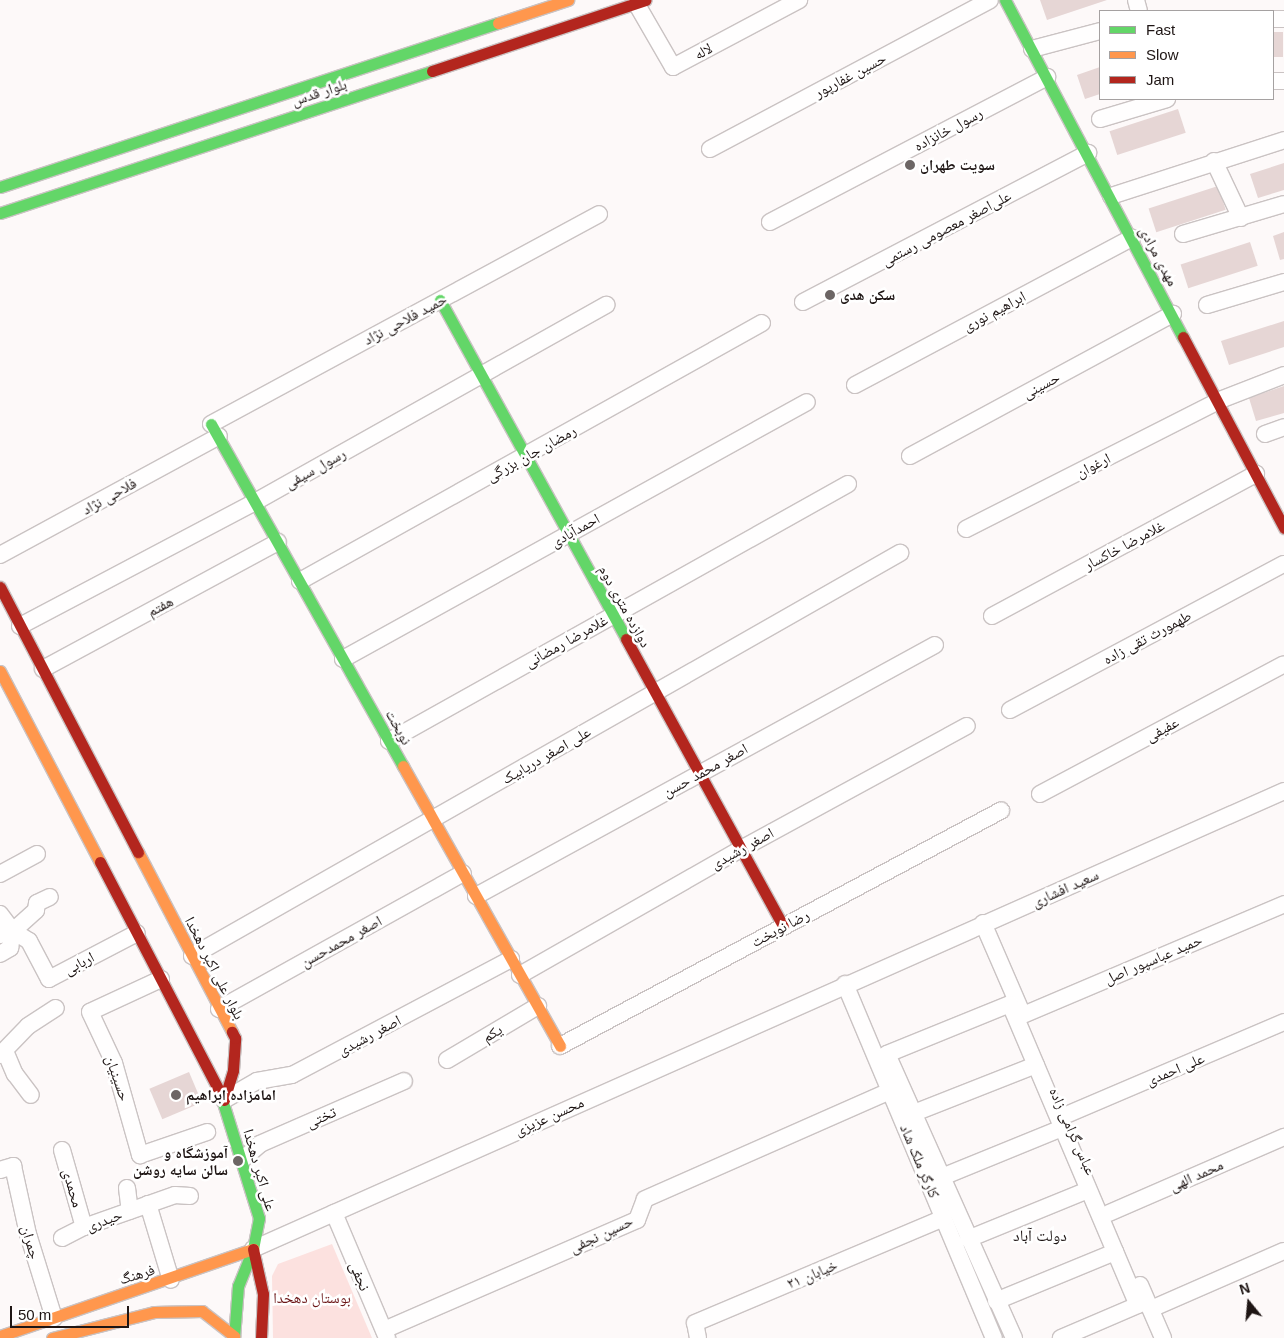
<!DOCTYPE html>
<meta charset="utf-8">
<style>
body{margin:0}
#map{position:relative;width:1284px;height:1338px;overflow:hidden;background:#fdf9f9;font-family:Arial,"Noto Naskh Arabic",sans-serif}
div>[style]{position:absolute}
.green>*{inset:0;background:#fce1df}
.building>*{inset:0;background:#e6d6d5;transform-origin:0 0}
.roads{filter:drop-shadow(1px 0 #cac3c3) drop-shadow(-1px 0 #cac3c3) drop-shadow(0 1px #cac3c3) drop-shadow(0 -1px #cac3c3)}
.street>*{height:16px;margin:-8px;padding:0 8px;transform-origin:8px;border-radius:8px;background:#fffefe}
.fast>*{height:11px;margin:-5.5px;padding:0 5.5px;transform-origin:5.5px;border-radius:5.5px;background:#63d668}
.slow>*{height:11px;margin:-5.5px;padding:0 5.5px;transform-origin:5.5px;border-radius:5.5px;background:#ff974d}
.jam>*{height:11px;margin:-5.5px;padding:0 5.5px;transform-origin:5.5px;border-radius:5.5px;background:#b3261e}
.dots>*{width:14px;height:14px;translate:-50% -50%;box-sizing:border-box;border:2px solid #fff;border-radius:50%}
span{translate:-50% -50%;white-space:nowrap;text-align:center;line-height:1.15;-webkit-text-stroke:5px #fff;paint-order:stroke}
.street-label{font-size:15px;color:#1e1514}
.poi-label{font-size:15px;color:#1e1514;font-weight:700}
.left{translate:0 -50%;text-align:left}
.right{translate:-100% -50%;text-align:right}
.park-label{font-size:15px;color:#6c1718}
.neighbourhood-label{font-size:16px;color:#1e1514}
.legend{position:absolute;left:1099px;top:10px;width:175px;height:90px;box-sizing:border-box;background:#fff;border:1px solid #a5a1a1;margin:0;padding:6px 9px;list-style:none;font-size:15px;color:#1e1514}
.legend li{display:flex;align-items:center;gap:10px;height:25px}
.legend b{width:25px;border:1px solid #a5a1a1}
.north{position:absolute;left:1224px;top:1278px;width:50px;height:50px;-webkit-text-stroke:4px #fff;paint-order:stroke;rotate:343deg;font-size:14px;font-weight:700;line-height:20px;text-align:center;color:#1e1514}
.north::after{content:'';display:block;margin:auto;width:18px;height:22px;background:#1e1514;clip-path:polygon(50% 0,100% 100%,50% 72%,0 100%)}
.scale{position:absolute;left:10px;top:1306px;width:119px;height:22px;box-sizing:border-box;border:2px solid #1e1514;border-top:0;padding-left:6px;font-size:15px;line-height:18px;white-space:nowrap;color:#1e1514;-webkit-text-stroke:4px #fff;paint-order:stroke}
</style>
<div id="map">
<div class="green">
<i style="clip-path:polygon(332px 1244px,372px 1338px,273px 1338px,272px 1276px,278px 1264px)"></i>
</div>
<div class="building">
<i style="clip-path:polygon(1040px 0,1107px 0,1047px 20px)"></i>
<i style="left:1273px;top:32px;width:10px;height:25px"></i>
<i style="clip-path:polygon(1100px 67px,1100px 94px,1085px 99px,1077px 75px)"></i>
<i style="left:1178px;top:109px;width:25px;height:72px;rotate:72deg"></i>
<i style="clip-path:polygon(1284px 163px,1284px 190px,1258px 198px,1250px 174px)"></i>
<i style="left:1218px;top:186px;width:25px;height:73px;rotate:72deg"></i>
<i style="clip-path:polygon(1284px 232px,1284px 259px,1280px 260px,1273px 236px)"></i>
<i style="left:1250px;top:242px;width:25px;height:73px;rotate:72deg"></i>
<i style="clip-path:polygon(1284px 321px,1284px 347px,1229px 365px,1221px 341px)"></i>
<i style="clip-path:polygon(1284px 386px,1284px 413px,1256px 421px,1249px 398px)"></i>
<i style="left:189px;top:1072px;width:33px;height:43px;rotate:67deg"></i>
</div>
<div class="roads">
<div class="street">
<i style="left:1136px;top:0;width:11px;rotate:75deg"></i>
<i style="left:636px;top:3px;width:74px;rotate:60deg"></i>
<i style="left:673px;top:67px;width:143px;rotate:-28deg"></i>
<i style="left:1273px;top:19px;width:11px"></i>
<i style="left:1032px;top:49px;width:70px;rotate:-14.8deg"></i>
<i style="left:1273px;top:81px;width:11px"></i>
<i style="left:1100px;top:119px;width:70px;rotate:-16.6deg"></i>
<i style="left:710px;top:149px;width:317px;rotate:-28deg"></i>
<i style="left:1214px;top:161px;width:63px;rotate:64.7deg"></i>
<i style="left:1111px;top:196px;width:182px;rotate:-17.9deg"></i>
<i style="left:770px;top:222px;width:313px;rotate:-27.6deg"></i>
<i style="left:1183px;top:234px;width:105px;rotate:-16.5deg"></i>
<i style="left:803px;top:302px;width:322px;rotate:-27.6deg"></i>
<i style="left:1207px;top:305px;width:80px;rotate:-16.6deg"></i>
<i style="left:855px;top:385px;width:314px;rotate:-28deg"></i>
<i style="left:211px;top:424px;width:441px;rotate:-28.4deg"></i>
<i style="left:1265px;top:434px;width:20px;rotate:-20deg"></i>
<i style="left:910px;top:456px;width:299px;rotate:-28.4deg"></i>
<i style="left:966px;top:529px;width:285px;rotate:-26.9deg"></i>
<i style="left:1220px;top:400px;width:69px;rotate:-21.3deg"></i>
<i style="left:0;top:555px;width:249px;rotate:-28.5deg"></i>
<i style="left:300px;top:581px;width:529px;rotate:-29.18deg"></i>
<i style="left:992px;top:616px;width:300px;rotate:-28.3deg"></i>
<i style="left:20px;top:626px;width:266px;rotate:-27.8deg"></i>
<i style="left:255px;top:502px;width:403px;rotate:-29.3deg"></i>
<i style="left:343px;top:659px;width:530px;rotate:-28.98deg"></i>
<i style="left:43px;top:669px;width:267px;rotate:-28.4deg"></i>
<i style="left:1010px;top:710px;width:310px;rotate:-28.1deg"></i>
<i style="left:389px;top:741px;width:526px;rotate:-29.25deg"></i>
<i style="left:1040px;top:794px;width:276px;rotate:-28deg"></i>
<i style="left:0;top:874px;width:42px;rotate:-28.4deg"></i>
<i style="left:476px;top:896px;width:523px;rotate:-28.67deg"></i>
<i style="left:0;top:914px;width:21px;rotate:53deg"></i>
<i style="left:13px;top:931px;width:19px;rotate:32deg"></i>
<i style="left:29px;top:941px;width:43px;rotate:62.2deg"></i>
<i style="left:49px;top:979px;width:99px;rotate:-27.6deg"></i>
<i style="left:983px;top:923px;width:98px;rotate:66.6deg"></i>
<i style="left:0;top:935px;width:14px;rotate:-17deg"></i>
<i style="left:13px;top:931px;width:31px;rotate:-42deg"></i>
<i style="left:36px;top:910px;width:7px;rotate:-82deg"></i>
<i style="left:37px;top:903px;width:14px;rotate:-25deg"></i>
<i style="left:0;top:954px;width:12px;rotate:-31deg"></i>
<i style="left:10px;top:948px;width:17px;rotate:-80deg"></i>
<i style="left:192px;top:956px;width:815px;rotate:-29.65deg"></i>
<i style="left:520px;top:975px;width:254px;rotate:-29.7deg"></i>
<i style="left:741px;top:849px;width:257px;rotate:-28.6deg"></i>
<i style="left:161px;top:979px;width:78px;rotate:155.1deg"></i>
<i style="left:90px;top:1012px;width:56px;rotate:64.8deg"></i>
<i style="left:114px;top:1063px;width:96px;rotate:74.2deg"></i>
<i style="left:140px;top:1155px;width:71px;rotate:-18.9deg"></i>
<i style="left:845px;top:984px;width:384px;rotate:67.2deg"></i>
<i style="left:219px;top:1009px;width:279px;rotate:-29.1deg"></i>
<i style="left:1023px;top:1015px;width:284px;rotate:-23deg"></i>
<i style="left:560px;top:1046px;width:500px;rotate:-28.1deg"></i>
<i style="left:5px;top:1051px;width:25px;rotate:67deg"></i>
<i style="left:15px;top:1074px;width:26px;rotate:53deg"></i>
<i style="left:0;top:1055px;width:40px;rotate:-46deg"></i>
<i style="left:28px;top:1026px;width:33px;rotate:-33deg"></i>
<i style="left:447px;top:1060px;width:106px;rotate:-30.7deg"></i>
<i style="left:224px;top:1100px;width:38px;rotate:-30deg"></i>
<i style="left:257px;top:1081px;width:36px;rotate:-10deg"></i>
<i style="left:292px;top:1075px;width:248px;rotate:-27.9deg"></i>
<i style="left:914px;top:1113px;width:131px;rotate:-21.5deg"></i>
<i style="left:1066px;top:1115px;width:237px;rotate:-23.1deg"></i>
<i style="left:62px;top:1150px;width:80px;rotate:74.1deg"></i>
<i style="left:243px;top:1159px;width:23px;rotate:-41deg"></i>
<i style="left:260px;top:1144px;width:157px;rotate:-23.6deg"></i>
<i style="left:0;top:1170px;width:14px;rotate:-17deg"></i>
<i style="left:13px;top:1166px;width:70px;rotate:77.6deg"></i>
<i style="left:28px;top:1234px;width:88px;rotate:72.8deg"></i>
<i style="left:942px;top:1177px;width:130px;rotate:-22.2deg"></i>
<i style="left:127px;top:1188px;width:23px;rotate:83deg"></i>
<i style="left:148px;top:1204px;width:79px;rotate:73.2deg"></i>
<i style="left:334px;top:1213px;width:136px;rotate:67deg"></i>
<i style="left:1109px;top:1213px;width:191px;rotate:-23.5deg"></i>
<i style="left:62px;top:1238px;width:25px;rotate:-27deg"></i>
<i style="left:84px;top:1227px;width:96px;rotate:-19.4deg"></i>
<i style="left:175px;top:1195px;width:15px;rotate:4deg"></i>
<i style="left:968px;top:1239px;width:130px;rotate:-22.2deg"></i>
<i style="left:253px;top:1249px;width:1128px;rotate:-23.95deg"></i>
<i style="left:1140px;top:1285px;width:58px;rotate:66.5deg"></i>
<i style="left:996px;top:1301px;width:129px;rotate:-22.4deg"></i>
<i style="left:1151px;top:1309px;width:145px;rotate:-23.6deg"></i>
<i style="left:384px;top:1330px;width:276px;rotate:-23.5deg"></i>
<i style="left:637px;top:1220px;width:22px;rotate:-69deg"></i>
<i style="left:645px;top:1199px;width:268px;rotate:-23.8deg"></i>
<i style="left:698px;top:1338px;width:15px;rotate:-101deg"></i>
<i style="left:695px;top:1323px;width:270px;rotate:-22.9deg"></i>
<i style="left:1014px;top:1338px;width:311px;rotate:-114.1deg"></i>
<i style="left:887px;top:1054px;width:133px;rotate:-22.1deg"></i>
<i style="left:1010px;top:1004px;width:327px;rotate:67deg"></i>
<i style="left:1138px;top:1305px;width:84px;rotate:156.8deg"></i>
</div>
<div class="fast">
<i style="left:1005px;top:0;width:381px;rotate:62.2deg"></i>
<i style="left:0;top:187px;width:524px;rotate:-18.23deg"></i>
<i style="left:0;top:213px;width:455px;rotate:-18.2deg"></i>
<i style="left:440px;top:300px;width:387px;rotate:61.2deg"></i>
<i style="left:211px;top:424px;width:392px;rotate:60.7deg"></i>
<i style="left:220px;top:1093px;width:131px;rotate:72.7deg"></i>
<i style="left:259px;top:1218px;width:32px;rotate:101deg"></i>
<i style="left:253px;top:1249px;width:40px;rotate:112deg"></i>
<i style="left:238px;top:1286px;width:52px;rotate:94.4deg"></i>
</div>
<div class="slow">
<i style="left:498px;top:23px;width:74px;rotate:-18.2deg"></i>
<i style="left:0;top:671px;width:216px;rotate:62.4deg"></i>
<i style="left:403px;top:766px;width:321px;rotate:60.7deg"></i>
<i style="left:138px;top:852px;width:203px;rotate:62.4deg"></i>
<i style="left:0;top:1336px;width:268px;rotate:-19deg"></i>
<i style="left:52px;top:1338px;width:105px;rotate:-14.3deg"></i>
<i style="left:154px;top:1312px;width:48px;rotate:-1.2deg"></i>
<i style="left:202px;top:1311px;width:41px;rotate:38deg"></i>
</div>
<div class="jam">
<i style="left:432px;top:71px;width:225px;rotate:-18.4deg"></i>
<i style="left:1183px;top:337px;width:216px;rotate:62.1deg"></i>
<i style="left:0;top:587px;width:299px;rotate:62.5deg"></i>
<i style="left:626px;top:639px;width:327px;rotate:61.3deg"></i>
<i style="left:100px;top:862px;width:260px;rotate:62.5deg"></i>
<i style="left:224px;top:1100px;width:31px;rotate:-73deg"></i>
<i style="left:233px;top:1070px;width:32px;rotate:-86deg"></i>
<i style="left:235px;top:1038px;width:7px;rotate:-117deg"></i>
<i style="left:253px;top:1249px;width:46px;rotate:77.5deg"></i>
<i style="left:263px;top:1294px;width:44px;rotate:92.6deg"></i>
</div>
</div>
<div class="dots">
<i style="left:910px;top:165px;background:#6c6564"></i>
<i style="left:830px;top:295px;background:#6c6564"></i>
<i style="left:176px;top:1095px;background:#6c6564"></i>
<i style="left:238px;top:1161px;background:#6c6564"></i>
</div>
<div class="street-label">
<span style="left:703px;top:51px;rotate:-28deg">لاله</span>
<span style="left:850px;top:75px;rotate:-28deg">حسین غفارپور</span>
<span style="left:319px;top:92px;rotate:-18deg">بلوار قدس</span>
<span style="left:948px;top:129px;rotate:-28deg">رسول خانزاده</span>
<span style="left:946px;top:228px;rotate:-28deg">علی‌اصغر معصومی رستمی</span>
<span style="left:1159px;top:256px;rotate:62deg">مهدی مرادی</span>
<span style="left:994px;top:311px;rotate:-28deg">ابراهیم نوری</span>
<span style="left:405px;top:319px;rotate:-28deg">حمید فلاحی نژاد</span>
<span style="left:1041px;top:385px;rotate:-28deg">حسینی</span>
<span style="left:531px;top:453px;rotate:-29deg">رمضان جان بزرگی</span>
<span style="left:1093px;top:465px;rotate:-27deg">ارغوان</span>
<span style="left:315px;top:468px;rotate:-29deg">رسول سیفی</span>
<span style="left:109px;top:496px;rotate:-29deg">فلاحی نژاد</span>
<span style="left:575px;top:530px;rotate:-29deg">احمدآبادی</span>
<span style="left:1124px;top:545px;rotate:-28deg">غلامرضا خاکسار</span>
<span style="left:160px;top:606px;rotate:-28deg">هفتم</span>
<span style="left:625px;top:606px;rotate:61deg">دوازده متری دوم</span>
<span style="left:1147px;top:637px;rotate:-28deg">طهمورث تقی زاده</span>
<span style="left:566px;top:641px;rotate:-29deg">غلامرضا رمضانی</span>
<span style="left:399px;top:727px;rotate:61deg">نوبخت</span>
<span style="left:1162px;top:729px;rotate:-28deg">عفیفی</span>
<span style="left:546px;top:755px;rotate:-30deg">علی اصغر دریابیک</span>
<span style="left:705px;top:770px;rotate:-29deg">اصغر محمد حسن</span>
<span style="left:742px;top:848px;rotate:-29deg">اصغر رشیدی</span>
<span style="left:1065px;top:888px;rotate:-24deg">سعید افشاری</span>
<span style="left:780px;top:928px;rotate:-28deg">رضا نوبخت</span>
<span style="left:341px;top:941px;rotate:-29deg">اصغر محمدحسن</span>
<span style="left:1153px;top:959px;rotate:-23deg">حمید عباسپور اصل</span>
<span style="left:79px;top:963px;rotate:-28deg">اربابی</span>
<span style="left:215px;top:968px;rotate:63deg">بلوار علی اکبر دهخدا</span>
<span style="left:492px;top:1033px;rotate:-31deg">یکم</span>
<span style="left:369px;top:1035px;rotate:-28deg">اصغر رشیدی</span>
<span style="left:1175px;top:1069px;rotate:-23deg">علی احمدی</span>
<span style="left:118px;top:1078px;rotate:71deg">حسینیان</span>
<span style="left:549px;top:1116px;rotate:-24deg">محسن عزیزی</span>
<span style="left:321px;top:1117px;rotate:-24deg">تختی</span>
<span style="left:1073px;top:1131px;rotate:66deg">عباس گرامی زاده</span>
<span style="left:920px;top:1161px;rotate:67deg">کارگر ملک شاد</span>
<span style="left:260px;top:1170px;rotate:74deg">علی اکبر دهخدا</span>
<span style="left:1196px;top:1175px;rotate:-24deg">محمد الهی</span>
<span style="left:73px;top:1188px;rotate:74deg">محمدی</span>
<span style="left:104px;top:1220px;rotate:-20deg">حیدری</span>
<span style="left:601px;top:1234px;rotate:-25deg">حسین نجفی</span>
<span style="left:31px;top:1242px;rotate:74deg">چمران</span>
<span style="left:137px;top:1274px;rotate:-17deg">فرهنگ</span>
<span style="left:812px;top:1274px;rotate:-23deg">خیابان ۲۱</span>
<span style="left:360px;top:1276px;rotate:67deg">نجفی</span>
</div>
<div class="poi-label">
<span class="left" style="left:920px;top:165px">سويت طهران</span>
<span class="left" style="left:840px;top:295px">سكن هدى</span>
<span class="left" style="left:186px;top:1095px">امامزاده ابراهیم</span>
<span class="right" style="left:228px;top:1161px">آموزشگاه و<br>سالن سایه روشن</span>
</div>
<div class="park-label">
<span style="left:312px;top:1298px">بوستان دهخدا</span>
</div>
<div class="neighbourhood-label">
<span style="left:1040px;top:1236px">دولت آباد</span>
</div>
<ul class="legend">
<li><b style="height:6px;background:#63d668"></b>Fast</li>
<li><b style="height:6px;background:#ff974d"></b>Slow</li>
<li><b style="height:6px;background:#b3261e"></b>Jam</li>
</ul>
<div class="north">N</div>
<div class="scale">50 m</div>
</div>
